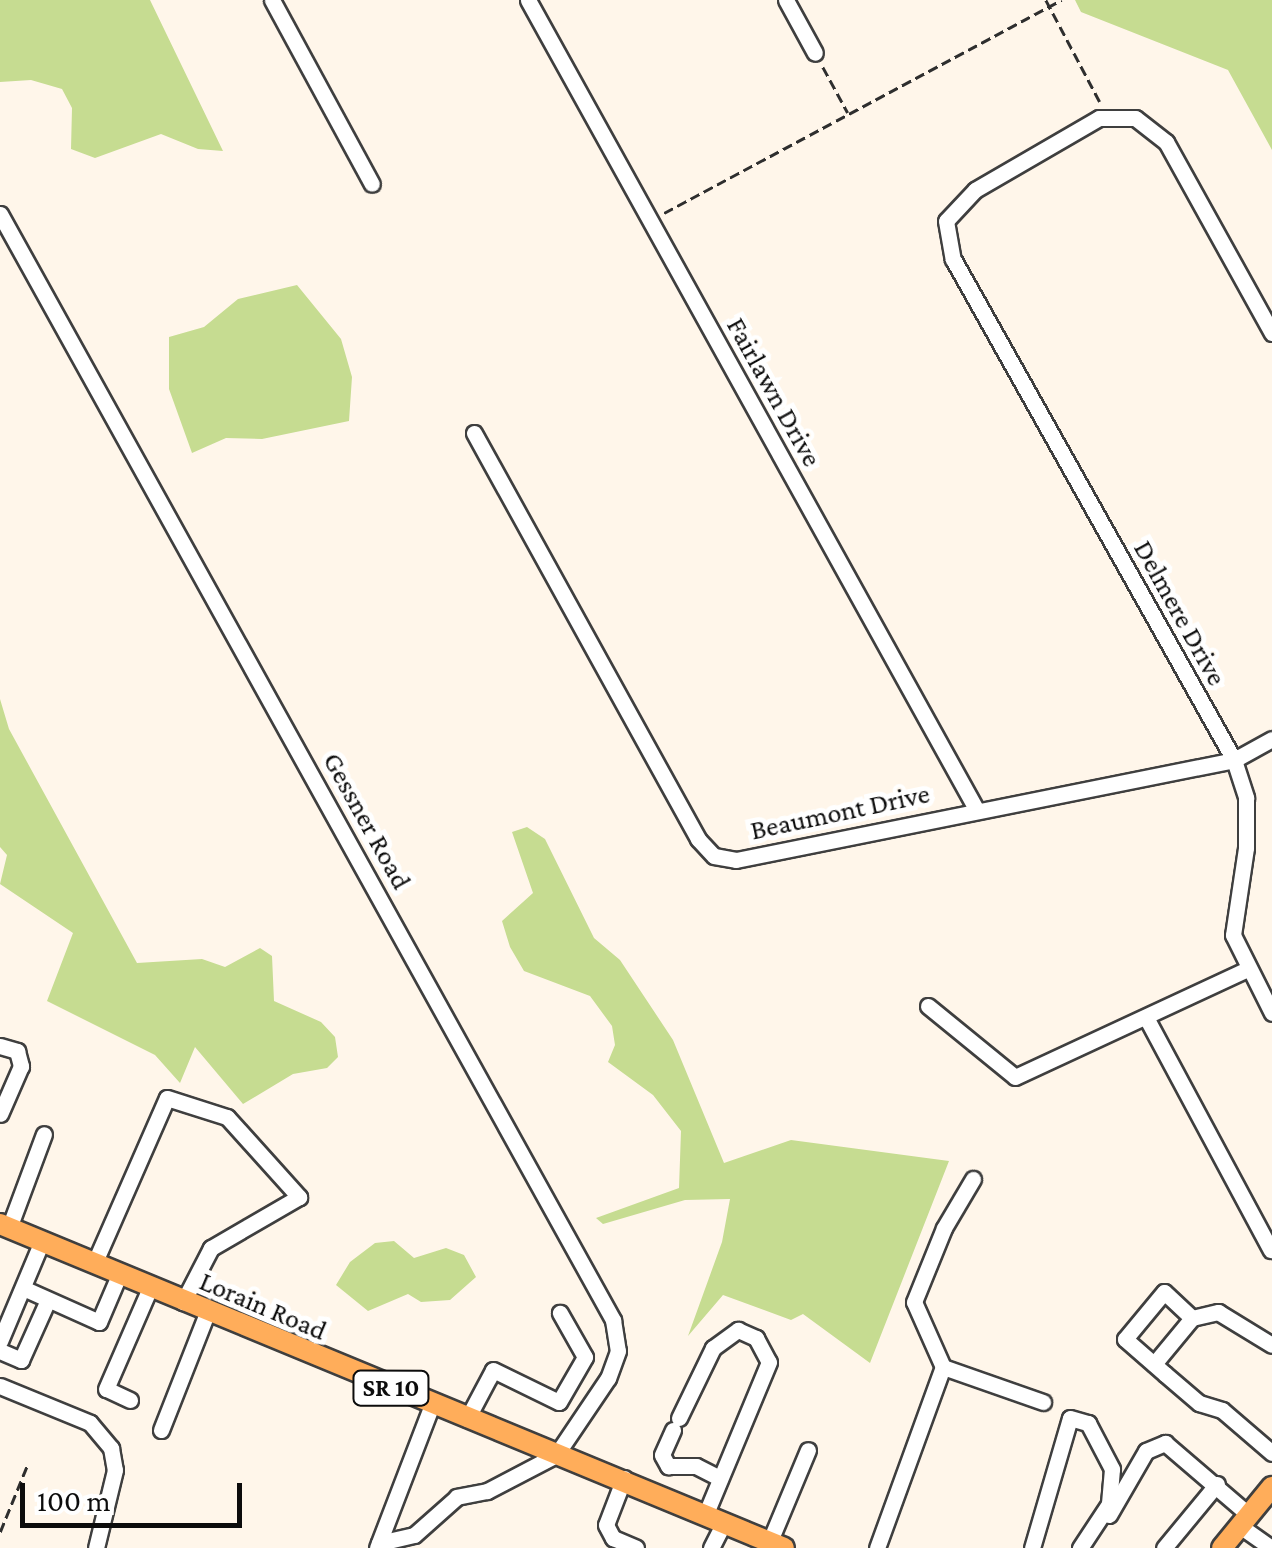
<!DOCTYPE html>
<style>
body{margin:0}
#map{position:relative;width:1272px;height:1548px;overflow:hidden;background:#fff6ea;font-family:"Crimson Pro",serif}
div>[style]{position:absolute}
.forest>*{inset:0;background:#c6dc91}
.path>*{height:2.5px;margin-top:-1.25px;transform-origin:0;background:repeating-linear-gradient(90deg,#2e2e2e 0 10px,transparent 0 15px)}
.roads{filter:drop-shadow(2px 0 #3f3f3f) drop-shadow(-2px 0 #3f3f3f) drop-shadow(0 2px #3f3f3f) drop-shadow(0 -2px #3f3f3f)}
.minor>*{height:15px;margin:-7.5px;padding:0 7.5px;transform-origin:7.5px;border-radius:7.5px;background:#fff}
.major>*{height:20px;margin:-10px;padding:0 10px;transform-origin:10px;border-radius:10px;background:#ffad5a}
span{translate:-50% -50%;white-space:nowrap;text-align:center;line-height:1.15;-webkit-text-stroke:10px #fff;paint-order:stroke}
.shield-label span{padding:2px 8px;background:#fff;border:2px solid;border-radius:8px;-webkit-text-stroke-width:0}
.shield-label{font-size:25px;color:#0c0c0c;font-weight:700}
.street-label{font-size:28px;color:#0c0c0c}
.scale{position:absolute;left:20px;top:1483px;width:222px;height:45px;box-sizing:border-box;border:5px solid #0c0c0c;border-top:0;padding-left:12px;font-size:30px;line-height:35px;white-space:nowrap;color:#0c0c0c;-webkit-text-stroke:8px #fff;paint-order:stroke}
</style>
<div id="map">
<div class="forest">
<i style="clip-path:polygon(0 0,150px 0,223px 151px,198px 149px,161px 134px,95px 158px,71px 149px,72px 108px,62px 89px,31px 80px,0 82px)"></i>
<i style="clip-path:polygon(1075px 0,1272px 0,1272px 150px,1228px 70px,1081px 12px)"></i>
<i style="clip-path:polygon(297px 285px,341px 339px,352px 377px,349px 421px,262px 439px,226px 438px,192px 453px,169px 389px,169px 337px,204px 327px,238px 299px)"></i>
<i style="clip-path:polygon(0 699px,9px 729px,137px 963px,202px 959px,225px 967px,260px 948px,272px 956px,274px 1001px,321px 1022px,335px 1037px,338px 1057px,327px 1068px,293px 1074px,243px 1104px,195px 1047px,180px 1083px,155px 1055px,47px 1001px,73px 933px,0 884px,7px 855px,0 847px)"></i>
<i style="clip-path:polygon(527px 827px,545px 839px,594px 938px,620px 960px,673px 1040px,724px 1163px,791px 1140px,949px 1161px,870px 1363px,803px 1314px,791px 1320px,723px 1295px,688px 1336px,722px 1242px,730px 1199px,685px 1200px,603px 1224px,596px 1218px,679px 1188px,681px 1131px,653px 1095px,608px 1062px,615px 1045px,612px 1026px,590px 996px,524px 971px,510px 947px,502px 921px,533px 893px,512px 832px)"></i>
<i style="clip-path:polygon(394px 1241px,414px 1258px,446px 1248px,464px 1255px,476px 1277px,450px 1300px,421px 1302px,408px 1294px,368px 1311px,336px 1285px,350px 1262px,375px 1243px)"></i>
</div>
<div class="path">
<i style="left:1046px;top:0;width:115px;rotate:62.1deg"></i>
<i style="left:823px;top:67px;width:52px;rotate:61.5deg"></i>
<i style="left:664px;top:213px;width:451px;rotate:-28.2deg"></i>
<i style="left:0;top:1532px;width:71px;rotate:-67.8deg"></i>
</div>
<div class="roads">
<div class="minor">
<i style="left:272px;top:0;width:209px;rotate:61.5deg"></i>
<i style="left:528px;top:0;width:925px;rotate:61.02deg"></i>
<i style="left:786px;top:0;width:60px;rotate:61.3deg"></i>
<i style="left:0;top:214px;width:1265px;rotate:61deg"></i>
<i style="left:613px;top:1320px;width:31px;rotate:81deg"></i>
<i style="left:618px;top:1351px;width:29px;rotate:110deg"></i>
<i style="left:608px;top:1378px;width:93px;rotate:124deg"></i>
<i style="left:556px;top:1455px;width:78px;rotate:152.4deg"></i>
<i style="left:487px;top:1491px;width:31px;rotate:169deg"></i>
<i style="left:457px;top:1497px;width:57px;rotate:138.5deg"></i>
<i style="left:414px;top:1535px;width:36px;rotate:167deg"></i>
<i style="left:1272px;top:333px;width:218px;rotate:-119deg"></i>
<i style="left:1166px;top:142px;width:39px;rotate:-142deg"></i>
<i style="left:1135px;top:118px;width:36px;rotate:180deg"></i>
<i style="left:1099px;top:118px;width:143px;rotate:149.9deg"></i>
<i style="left:975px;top:190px;width:42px;rotate:133.1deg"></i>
<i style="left:946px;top:221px;width:39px;rotate:80deg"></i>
<i style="left:953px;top:259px;width:574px;rotate:60.71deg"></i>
<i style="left:1234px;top:760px;width:40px;rotate:72deg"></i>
<i style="left:1246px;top:798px;width:50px;rotate:90deg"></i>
<i style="left:1246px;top:848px;width:88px;rotate:98.5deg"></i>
<i style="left:1233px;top:935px;width:87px;rotate:63.4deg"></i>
<i style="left:474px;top:433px;width:464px;rotate:61.1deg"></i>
<i style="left:698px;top:839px;width:23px;rotate:47deg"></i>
<i style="left:714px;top:856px;width:22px;rotate:10deg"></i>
<i style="left:736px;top:860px;width:508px;rotate:-11.35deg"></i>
<i style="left:1234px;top:760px;width:43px;rotate:-28.9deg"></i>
<i style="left:928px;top:1006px;width:112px;rotate:39.2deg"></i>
<i style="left:1015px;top:1077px;width:257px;rotate:-24.9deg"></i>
<i style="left:1148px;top:1021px;width:260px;rotate:61.8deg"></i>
<i style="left:0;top:1046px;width:18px;rotate:16deg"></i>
<i style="left:17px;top:1051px;width:16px;rotate:75deg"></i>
<i style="left:21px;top:1066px;width:52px;rotate:113.6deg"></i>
<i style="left:9px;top:1228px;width:100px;rotate:-69.6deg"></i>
<i style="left:94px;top:1264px;width:181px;rotate:-66.3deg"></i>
<i style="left:167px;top:1098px;width:63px;rotate:17.6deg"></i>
<i style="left:227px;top:1117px;width:108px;rotate:48deg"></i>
<i style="left:299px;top:1197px;width:102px;rotate:149.9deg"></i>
<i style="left:211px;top:1248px;width:61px;rotate:117.4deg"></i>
<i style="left:23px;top:1288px;width:83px;rotate:24.1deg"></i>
<i style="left:99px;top:1322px;width:51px;rotate:-66.9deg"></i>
<i style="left:1192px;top:1318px;width:27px;rotate:-13deg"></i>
<i style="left:1218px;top:1312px;width:63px;rotate:31.4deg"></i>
<i style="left:0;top:1341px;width:108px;rotate:-67.2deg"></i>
<i style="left:0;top:1351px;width:23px;rotate:23deg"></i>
<i style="left:21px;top:1360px;width:66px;rotate:-65.8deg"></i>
<i style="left:1154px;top:1364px;width:60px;rotate:-50.4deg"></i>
<i style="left:1192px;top:1318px;width:38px;rotate:-137deg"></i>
<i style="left:1164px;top:1292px;width:61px;rotate:129.7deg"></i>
<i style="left:1125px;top:1339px;width:53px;rotate:41.2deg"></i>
<i style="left:1165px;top:1374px;width:45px;rotate:40.5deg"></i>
<i style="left:1199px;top:1403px;width:24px;rotate:17deg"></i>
<i style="left:1222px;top:1410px;width:66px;rotate:40.7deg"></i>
<i style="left:943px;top:1367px;width:106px;rotate:19.3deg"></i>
<i style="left:0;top:1386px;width:97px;rotate:22.3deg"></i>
<i style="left:90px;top:1423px;width:33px;rotate:50deg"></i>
<i style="left:111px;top:1448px;width:22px;rotate:80deg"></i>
<i style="left:115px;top:1470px;width:80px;rotate:103.7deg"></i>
<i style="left:130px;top:1400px;width:26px;rotate:-155deg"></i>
<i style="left:106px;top:1389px;width:110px;rotate:-66.5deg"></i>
<i style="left:679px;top:1418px;width:78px;rotate:-64.1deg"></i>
<i style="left:713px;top:1348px;width:31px;rotate:-36deg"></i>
<i style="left:738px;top:1330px;width:20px;rotate:24deg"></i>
<i style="left:756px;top:1338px;width:27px;rotate:62deg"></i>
<i style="left:769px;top:1362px;width:164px;rotate:112.6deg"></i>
<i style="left:467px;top:1419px;width:55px;rotate:-62deg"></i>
<i style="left:493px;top:1370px;width:73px;rotate:25.9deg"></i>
<i style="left:559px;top:1402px;width:52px;rotate:-60deg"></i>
<i style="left:585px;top:1357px;width:51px;rotate:-119.6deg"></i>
<i style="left:161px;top:1430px;width:126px;rotate:-68.5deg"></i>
<i style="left:673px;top:1430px;width:27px;rotate:114deg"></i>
<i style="left:662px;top:1455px;width:13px;rotate:61deg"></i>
<i style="left:668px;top:1466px;width:28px"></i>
<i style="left:696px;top:1466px;width:27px;rotate:27deg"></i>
<i style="left:624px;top:1478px;width:50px;rotate:111deg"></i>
<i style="left:606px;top:1525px;width:15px;rotate:62deg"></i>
<i style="left:613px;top:1538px;width:25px;rotate:23deg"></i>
<i style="left:1109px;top:1515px;width:74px;rotate:-60deg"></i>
<i style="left:1146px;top:1451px;width:21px;rotate:-23deg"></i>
<i style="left:1165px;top:1443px;width:111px;rotate:40.6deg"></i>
<i style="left:1240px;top:1526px;width:38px;rotate:35deg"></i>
<i style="left:377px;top:1548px;width:153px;rotate:-69deg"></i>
<i style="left:711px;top:1548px;width:30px;rotate:-63deg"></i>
<i style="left:767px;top:1548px;width:106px;rotate:-67.3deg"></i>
<i style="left:877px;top:1548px;width:193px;rotate:-70deg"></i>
<i style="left:943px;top:1367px;width:71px;rotate:-114deg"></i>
<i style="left:914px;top:1302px;width:80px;rotate:-67.9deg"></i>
<i style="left:944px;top:1228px;width:57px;rotate:-59.4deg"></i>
<i style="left:1032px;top:1548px;width:135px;rotate:-73.7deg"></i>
<i style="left:1070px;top:1418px;width:19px;rotate:16deg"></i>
<i style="left:1088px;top:1423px;width:52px;rotate:62.4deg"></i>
<i style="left:1112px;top:1469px;width:35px;rotate:95deg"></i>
<i style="left:1109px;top:1504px;width:53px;rotate:123.4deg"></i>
<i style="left:1164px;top:1548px;width:83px;rotate:-50.4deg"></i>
</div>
<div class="major">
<i style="left:0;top:1224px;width:848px;rotate:22.45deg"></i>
<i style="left:1222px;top:1548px;width:79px;rotate:-50.7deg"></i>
</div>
</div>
<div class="shield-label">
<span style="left:391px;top:1388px">SR 10</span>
</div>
<div class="street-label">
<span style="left:774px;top:392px;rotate:61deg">Fairlawn Drive</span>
<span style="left:1180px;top:613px;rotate:61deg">Delmere Drive</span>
<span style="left:840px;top:812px;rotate:-12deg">Beaumont Drive</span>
<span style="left:367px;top:821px;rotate:61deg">Gessner Road</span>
<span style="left:263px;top:1306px;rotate:23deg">Lorain Road</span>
</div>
<div class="scale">100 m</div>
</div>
